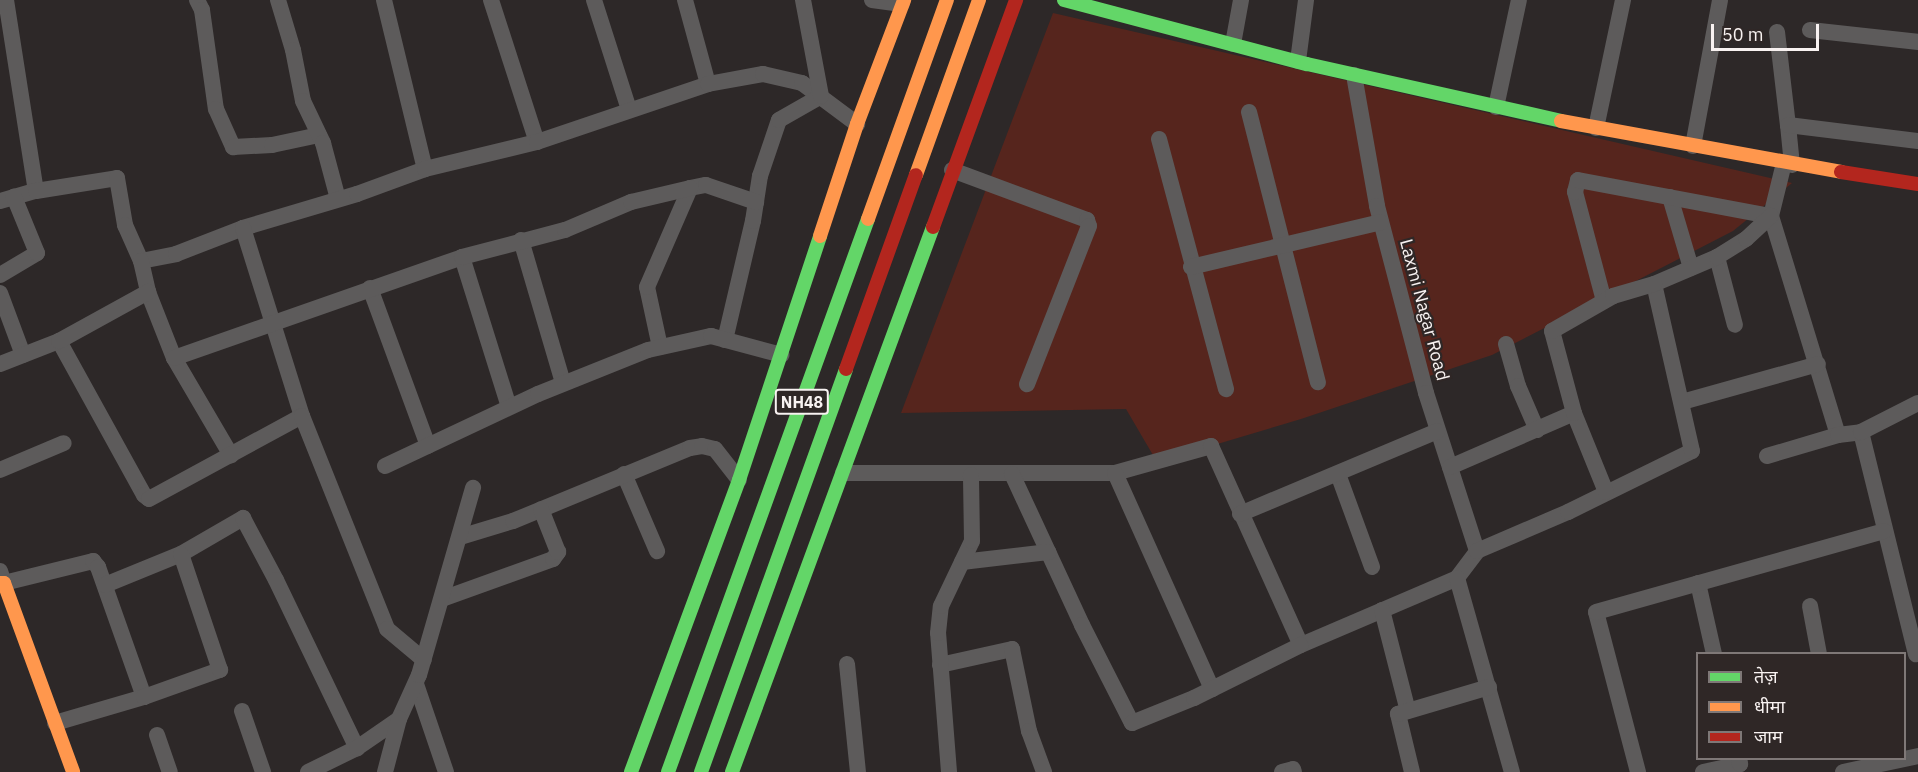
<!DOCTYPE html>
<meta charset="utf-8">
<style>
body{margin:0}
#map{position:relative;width:1918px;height:772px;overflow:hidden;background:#2d2828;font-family:"IBM Plex Sans","Noto Sans Devanagari",sans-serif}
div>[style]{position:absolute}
.green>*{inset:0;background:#56251d}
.street>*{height:16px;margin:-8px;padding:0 8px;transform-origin:8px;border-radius:8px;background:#5d5b5b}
.fast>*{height:14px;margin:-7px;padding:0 7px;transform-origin:7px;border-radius:7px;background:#63d668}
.slow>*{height:14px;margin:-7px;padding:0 7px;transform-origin:7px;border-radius:7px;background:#ff974d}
.jam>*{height:14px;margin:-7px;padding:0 7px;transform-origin:7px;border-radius:7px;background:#b3261e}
span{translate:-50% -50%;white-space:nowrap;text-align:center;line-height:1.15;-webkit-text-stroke:4.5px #2f2726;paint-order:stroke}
.shield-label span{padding:2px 4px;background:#2f2726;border:2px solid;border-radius:4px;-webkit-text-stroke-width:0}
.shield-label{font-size:16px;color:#f8f2f1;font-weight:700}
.street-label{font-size:18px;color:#f8f2f1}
.legend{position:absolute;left:1696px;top:652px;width:210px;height:108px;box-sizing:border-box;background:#2f2726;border:2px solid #7f7877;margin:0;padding:8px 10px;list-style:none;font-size:18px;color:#f8f2f1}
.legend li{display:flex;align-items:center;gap:12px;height:30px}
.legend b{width:30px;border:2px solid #7f7877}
.scale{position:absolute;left:1711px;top:24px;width:108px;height:27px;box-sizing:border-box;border:3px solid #f8f2f1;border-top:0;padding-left:8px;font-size:18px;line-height:21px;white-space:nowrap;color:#f8f2f1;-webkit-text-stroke:4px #2f2726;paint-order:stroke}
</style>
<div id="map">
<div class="green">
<i style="clip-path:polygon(1053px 13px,1792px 183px,1733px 231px,1492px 355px,1301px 419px,1157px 462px,1126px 409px,901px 413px)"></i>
</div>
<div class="street">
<i style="left:6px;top:0;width:193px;rotate:81.1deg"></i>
<i style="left:197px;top:0;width:11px;rotate:63deg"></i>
<i style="left:202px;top:10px;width:100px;rotate:82deg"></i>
<i style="left:216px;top:109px;width:42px;rotate:65.9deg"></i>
<i style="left:233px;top:147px;width:39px;rotate:-3deg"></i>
<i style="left:272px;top:145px;width:48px;rotate:-12deg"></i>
<i style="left:278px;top:0;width:52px;rotate:73.3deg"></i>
<i style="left:293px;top:50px;width:52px;rotate:78.9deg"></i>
<i style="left:303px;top:101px;width:47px;rotate:64.5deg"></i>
<i style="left:323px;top:143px;width:58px;rotate:75deg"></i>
<i style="left:384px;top:0;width:174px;rotate:76.4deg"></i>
<i style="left:491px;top:0;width:149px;rotate:72.1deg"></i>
<i style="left:594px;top:0;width:115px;rotate:72.3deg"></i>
<i style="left:685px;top:0;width:87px;rotate:74.7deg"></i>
<i style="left:872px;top:0;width:30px;rotate:8deg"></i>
<i style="left:1810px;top:30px;width:109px;rotate:6.3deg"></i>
<i style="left:1777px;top:32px;width:94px;rotate:83.3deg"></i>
<i style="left:1233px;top:44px;width:45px;rotate:-79.7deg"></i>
<i style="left:1298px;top:61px;width:62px;rotate:-82.5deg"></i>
<i style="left:1354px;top:75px;width:133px;rotate:80deg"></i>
<i style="left:1377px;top:206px;width:193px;rotate:75.3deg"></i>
<i style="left:1426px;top:393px;width:166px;rotate:72.1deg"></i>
<i style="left:1496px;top:107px;width:109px;rotate:-77.9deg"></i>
<i style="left:1249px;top:112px;width:279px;rotate:75.7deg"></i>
<i style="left:1596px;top:128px;width:131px;rotate:-78.1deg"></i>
<i style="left:1159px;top:139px;width:259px;rotate:75deg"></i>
<i style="left:1693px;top:146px;width:148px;rotate:-79.5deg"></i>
<i style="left:1784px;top:163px;width:55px;rotate:103.8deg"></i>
<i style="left:1771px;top:216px;width:229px;rotate:73deg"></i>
<i style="left:1792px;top:165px;width:40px;rotate:-95.7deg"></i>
<i style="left:1788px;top:125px;width:131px;rotate:7deg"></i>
<i style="left:952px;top:170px;width:144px;rotate:20.3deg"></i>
<i style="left:1087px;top:220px;width:6px;rotate:72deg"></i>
<i style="left:1089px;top:226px;width:170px;rotate:111.4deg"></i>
<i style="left:1670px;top:197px;width:74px;rotate:73.5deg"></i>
<i style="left:0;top:201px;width:37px;rotate:-16deg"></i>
<i style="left:36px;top:191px;width:82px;rotate:-9.1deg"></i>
<i style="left:117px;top:178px;width:48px;rotate:80.3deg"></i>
<i style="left:125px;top:225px;width:39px;rotate:66deg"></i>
<i style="left:141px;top:261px;width:36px;rotate:-11deg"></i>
<i style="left:176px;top:254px;width:72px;rotate:-21.2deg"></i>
<i style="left:243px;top:228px;width:119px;rotate:-16.6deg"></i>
<i style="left:357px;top:194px;width:72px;rotate:-20.2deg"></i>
<i style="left:425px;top:169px;width:115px;rotate:-13.6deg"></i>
<i style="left:537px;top:142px;width:181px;rotate:-18.7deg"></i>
<i style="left:708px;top:84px;width:56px;rotate:-10.3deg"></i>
<i style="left:763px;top:74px;width:40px;rotate:13deg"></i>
<i style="left:802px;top:83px;width:69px;rotate:36.7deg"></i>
<i style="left:243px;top:228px;width:197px;rotate:72.6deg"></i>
<i style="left:521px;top:240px;width:149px;rotate:73.6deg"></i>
<i style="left:462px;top:257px;width:157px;rotate:72.6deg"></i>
<i style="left:1717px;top:257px;width:70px;rotate:75.2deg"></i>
<i style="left:141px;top:261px;width:32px;rotate:77deg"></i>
<i style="left:148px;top:292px;width:71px;rotate:68.5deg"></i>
<i style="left:174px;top:358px;width:113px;rotate:59.6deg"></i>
<i style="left:1191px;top:267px;width:195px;rotate:-13.3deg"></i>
<i style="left:0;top:275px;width:43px;rotate:-30.7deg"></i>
<i style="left:37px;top:253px;width:61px;rotate:-112.3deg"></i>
<i style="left:370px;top:288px;width:168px;rotate:69.8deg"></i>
<i style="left:0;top:293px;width:66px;rotate:69.6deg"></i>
<i style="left:1604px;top:301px;width:113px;rotate:-104.9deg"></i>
<i style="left:1575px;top:192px;width:12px;rotate:-76deg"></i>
<i style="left:1578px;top:180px;width:196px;rotate:10.6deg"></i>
<i style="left:725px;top:340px;width:122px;rotate:-76.8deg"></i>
<i style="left:753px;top:221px;width:46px;rotate:-81.2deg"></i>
<i style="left:760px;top:176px;width:59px;rotate:-71.3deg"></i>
<i style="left:779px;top:120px;width:48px;rotate:-29.7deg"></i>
<i style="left:821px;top:96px;width:98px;rotate:-100.6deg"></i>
<i style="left:59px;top:341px;width:176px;rotate:61.1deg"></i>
<i style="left:144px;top:495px;width:6px;rotate:39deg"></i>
<i style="left:149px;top:499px;width:174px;rotate:-28.5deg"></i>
<i style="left:302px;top:416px;width:229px;rotate:68.2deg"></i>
<i style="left:387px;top:629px;width:48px;rotate:40deg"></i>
<i style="left:1506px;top:344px;width:44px;rotate:74.1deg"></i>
<i style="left:1518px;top:386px;width:48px;rotate:66.6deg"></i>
<i style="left:660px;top:347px;width:61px;rotate:-102.2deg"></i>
<i style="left:647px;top:287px;width:108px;rotate:-66.5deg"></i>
<i style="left:690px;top:188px;width:16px;rotate:-11deg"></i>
<i style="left:706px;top:185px;width:53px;rotate:18.8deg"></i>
<i style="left:174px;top:358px;width:305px;rotate:-19.3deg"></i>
<i style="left:462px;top:257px;width:106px;rotate:-14.7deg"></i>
<i style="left:565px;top:230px;width:72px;rotate:-23deg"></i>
<i style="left:631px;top:202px;width:61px;rotate:-13.3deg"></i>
<i style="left:0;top:364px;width:63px;rotate:-21.3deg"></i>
<i style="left:59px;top:341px;width:102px;rotate:-28.8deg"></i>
<i style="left:1682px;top:402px;width:141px;rotate:-15.6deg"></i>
<i style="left:1861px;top:432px;width:229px;rotate:76.1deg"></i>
<i style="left:1767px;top:456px;width:74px;rotate:-16.5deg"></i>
<i style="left:1838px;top:435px;width:23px;rotate:-7deg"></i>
<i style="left:1861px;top:432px;width:64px;rotate:-27deg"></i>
<i style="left:385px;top:466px;width:169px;rotate:-25.2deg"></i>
<i style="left:538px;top:394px;width:118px;rotate:-21.8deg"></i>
<i style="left:648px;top:350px;width:65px;rotate:-12.5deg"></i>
<i style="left:711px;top:336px;width:73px;rotate:15deg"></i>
<i style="left:1450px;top:467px;width:135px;rotate:-23.5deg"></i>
<i style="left:0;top:470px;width:69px;rotate:-22.9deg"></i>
<i style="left:843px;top:473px;width:272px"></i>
<i style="left:1115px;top:473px;width:100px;rotate:-15.7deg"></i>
<i style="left:1211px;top:446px;width:218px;rotate:65.7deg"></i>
<i style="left:1301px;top:645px;width:170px;rotate:-23.2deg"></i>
<i style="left:1457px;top:578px;width:34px;rotate:-53deg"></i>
<i style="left:1477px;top:551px;width:99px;rotate:-23.2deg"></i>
<i style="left:1568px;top:512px;width:138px;rotate:-26.2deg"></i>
<i style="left:1692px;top:451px;width:171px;rotate:-102.8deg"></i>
<i style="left:1654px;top:284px;width:69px;rotate:-23.2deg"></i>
<i style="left:1717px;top:257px;width:34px;rotate:-32deg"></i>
<i style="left:1746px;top:239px;width:34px;rotate:-43deg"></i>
<i style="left:1115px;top:473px;width:237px;rotate:65.8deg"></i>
<i style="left:624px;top:474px;width:84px;rotate:66.8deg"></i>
<i style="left:1012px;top:474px;width:166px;rotate:65.1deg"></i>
<i style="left:1082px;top:625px;width:110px;rotate:63deg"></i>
<i style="left:1132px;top:723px;width:67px;rotate:-22deg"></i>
<i style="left:1194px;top:698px;width:119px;rotate:-26.4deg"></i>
<i style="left:1338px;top:474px;width:99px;rotate:69.9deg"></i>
<i style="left:1606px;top:492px;width:85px;rotate:-112.1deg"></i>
<i style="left:1574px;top:413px;width:85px;rotate:-105deg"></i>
<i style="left:1552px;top:331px;width:70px;rotate:-29.8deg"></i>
<i style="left:1613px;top:296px;width:43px;rotate:-16.3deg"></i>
<i style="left:1240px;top:514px;width:214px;rotate:-22.8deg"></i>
<i style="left:460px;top:537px;width:55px;rotate:-16.8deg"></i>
<i style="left:513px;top:521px;width:191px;rotate:-22.4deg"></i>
<i style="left:690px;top:448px;width:12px;rotate:-9deg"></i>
<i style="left:702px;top:446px;width:13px;rotate:13deg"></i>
<i style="left:715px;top:449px;width:39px;rotate:52deg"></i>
<i style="left:962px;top:562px;width:87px;rotate:-6.6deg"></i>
<i style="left:0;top:571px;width:13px;rotate:72deg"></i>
<i style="left:4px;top:583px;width:92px;rotate:-13.9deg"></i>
<i style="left:93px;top:561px;width:8px;rotate:50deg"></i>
<i style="left:98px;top:567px;width:138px;rotate:70.5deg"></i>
<i style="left:1457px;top:578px;width:202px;rotate:74.2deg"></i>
<i style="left:1698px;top:583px;width:73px;rotate:77.3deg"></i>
<i style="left:105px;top:585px;width:82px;rotate:-22.2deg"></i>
<i style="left:181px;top:554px;width:72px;rotate:-30.1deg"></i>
<i style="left:243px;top:518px;width:70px;rotate:62deg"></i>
<i style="left:276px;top:580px;width:187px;rotate:64.3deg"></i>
<i style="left:442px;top:599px;width:118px;rotate:-19.8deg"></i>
<i style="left:553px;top:559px;width:9px;rotate:-54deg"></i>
<i style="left:558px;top:552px;width:46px;rotate:-111.6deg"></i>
<i style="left:1810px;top:606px;width:49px;rotate:79.4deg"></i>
<i style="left:1382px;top:610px;width:104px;rotate:75.6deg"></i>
<i style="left:847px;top:664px;width:109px;rotate:84.2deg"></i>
<i style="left:940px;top:665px;width:74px;rotate:-12.5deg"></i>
<i style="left:1012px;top:649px;width:84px;rotate:78.3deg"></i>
<i style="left:1029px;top:731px;width:44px;rotate:69.9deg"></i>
<i style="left:416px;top:684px;width:93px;rotate:71.2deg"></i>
<i style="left:242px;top:711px;width:65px;rotate:71deg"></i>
<i style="left:55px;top:723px;width:93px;rotate:-16.3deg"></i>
<i style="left:144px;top:697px;width:81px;rotate:-19.6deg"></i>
<i style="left:220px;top:670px;width:122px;rotate:-108.6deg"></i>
<i style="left:157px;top:735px;width:39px;rotate:71deg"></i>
<i style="left:308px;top:772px;width:55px;rotate:-26.1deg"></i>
<i style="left:357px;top:748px;width:51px;rotate:-34.6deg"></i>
<i style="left:399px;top:719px;width:48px;rotate:-65.6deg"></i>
<i style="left:419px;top:675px;width:195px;rotate:-73.9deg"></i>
<i style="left:385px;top:772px;width:55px;rotate:-75.2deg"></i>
<i style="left:949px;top:772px;width:139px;rotate:-94.5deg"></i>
<i style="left:938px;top:633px;width:27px;rotate:-84deg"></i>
<i style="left:941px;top:606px;width:72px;rotate:-64.5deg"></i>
<i style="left:972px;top:541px;width:66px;rotate:-90.9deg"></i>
<i style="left:1282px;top:772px;width:11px;rotate:-15deg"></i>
<i style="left:1293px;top:769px;width:3px;rotate:72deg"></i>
<i style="left:1412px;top:772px;width:60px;rotate:-103.6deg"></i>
<i style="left:1398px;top:714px;width:95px;rotate:-16.5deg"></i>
<i style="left:1638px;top:772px;width:165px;rotate:-104.7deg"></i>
<i style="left:1596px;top:612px;width:299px;rotate:-15.7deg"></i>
<i style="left:1703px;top:772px;width:38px;rotate:-12deg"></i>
<i style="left:1740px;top:764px;width:6px;rotate:-99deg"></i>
<i style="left:1843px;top:772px;width:77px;rotate:-12deg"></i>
</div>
<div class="fast">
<i style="left:1064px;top:0;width:251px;rotate:14.8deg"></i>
<i style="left:1307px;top:64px;width:260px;rotate:12.6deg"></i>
<i style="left:631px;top:772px;width:311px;rotate:-69.7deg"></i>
<i style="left:739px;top:480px;width:257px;rotate:-71.6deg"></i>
<i style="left:668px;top:772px;width:588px;rotate:-70.12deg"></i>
<i style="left:701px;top:772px;width:428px;rotate:-70.2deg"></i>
<i style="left:732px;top:772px;width:581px;rotate:-69.76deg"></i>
</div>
<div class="slow">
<i style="left:1561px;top:121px;width:285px;rotate:10.3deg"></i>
<i style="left:916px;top:175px;width:186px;rotate:-70.2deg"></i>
<i style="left:868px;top:219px;width:233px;rotate:-70.2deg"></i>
<i style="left:820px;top:236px;width:118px;rotate:-71.7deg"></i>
<i style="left:857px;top:124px;width:133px;rotate:-69.2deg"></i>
<i style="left:0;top:583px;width:4px"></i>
<i style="left:4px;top:583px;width:201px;rotate:69.9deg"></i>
</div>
<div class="jam">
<i style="left:1841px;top:172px;width:78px;rotate:8.9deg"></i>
<i style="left:933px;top:227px;width:242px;rotate:-69.9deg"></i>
<i style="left:846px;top:369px;width:206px;rotate:-70.2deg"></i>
</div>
<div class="shield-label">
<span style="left:802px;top:402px">NH48</span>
</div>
<div class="street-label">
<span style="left:1424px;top:310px;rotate:75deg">Laxmi Nagar Road</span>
</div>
<ul class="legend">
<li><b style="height:8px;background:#63d668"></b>तेज़</li>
<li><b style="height:8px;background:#ff974d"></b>धीमा</li>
<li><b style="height:8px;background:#b3261e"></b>जाम</li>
</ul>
<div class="scale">50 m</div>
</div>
